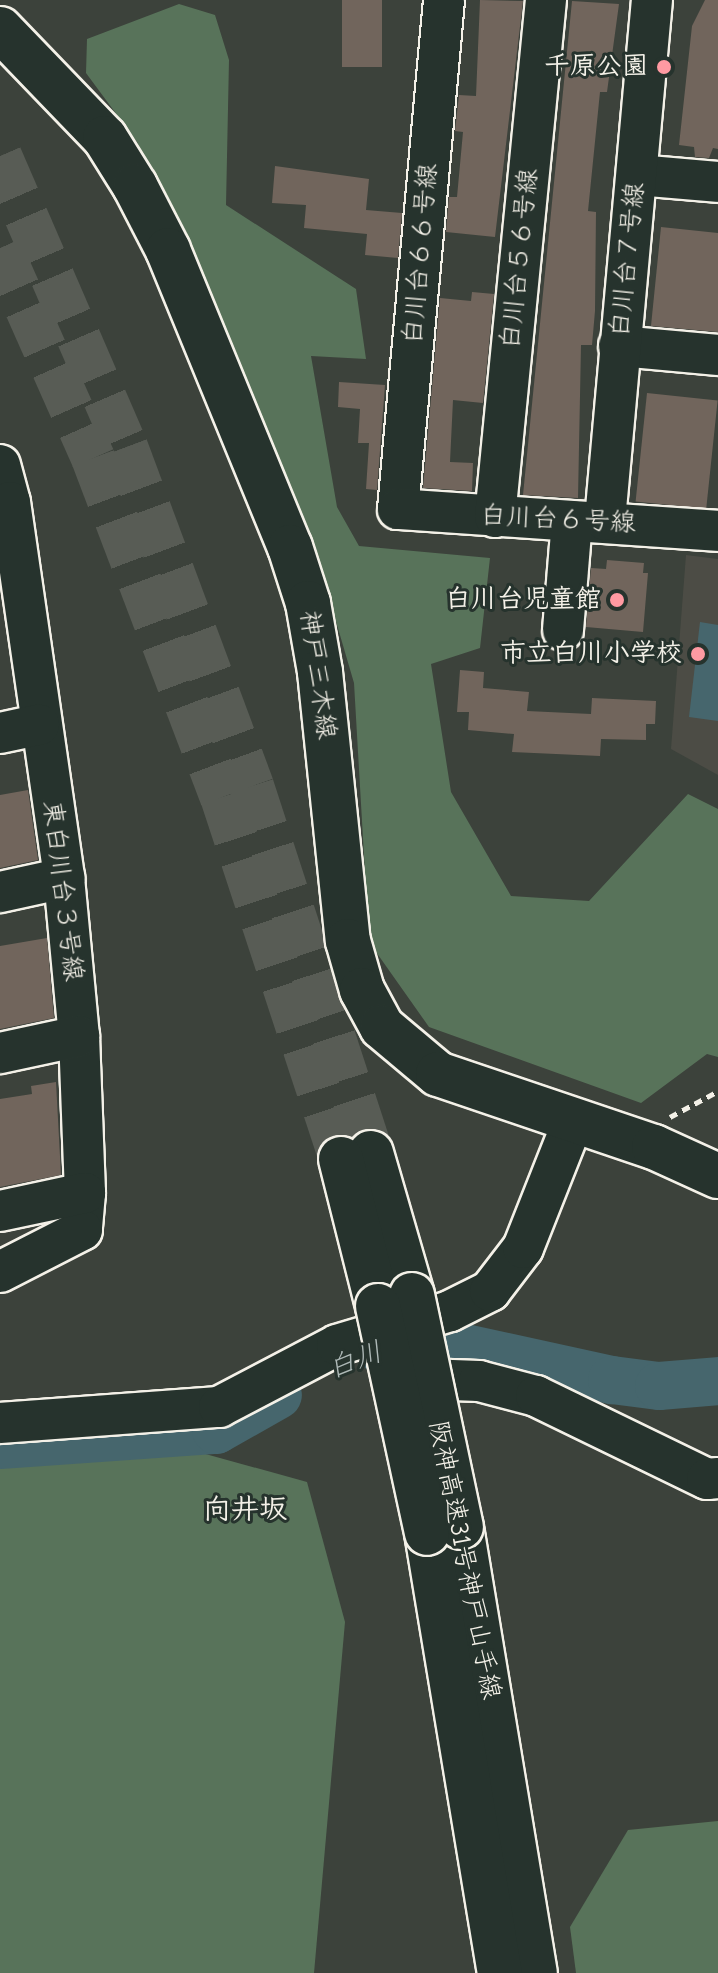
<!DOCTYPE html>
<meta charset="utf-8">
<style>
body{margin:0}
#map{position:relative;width:718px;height:1973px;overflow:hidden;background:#3c423b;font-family:"Comic Neue","Klee One",sans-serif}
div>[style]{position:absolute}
.built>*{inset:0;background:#4c4c45}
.green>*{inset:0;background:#58735a}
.water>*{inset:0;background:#46666d}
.river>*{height:48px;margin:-24px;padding:0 24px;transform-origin:24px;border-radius:24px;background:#46666d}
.building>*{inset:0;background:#71655c;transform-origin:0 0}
.highway-tunnel>*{height:44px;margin-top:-22px;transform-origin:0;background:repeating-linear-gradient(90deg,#585c55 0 44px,transparent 0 66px)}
.path>*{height:5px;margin-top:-2.5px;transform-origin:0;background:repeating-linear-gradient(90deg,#f4f1e8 0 8px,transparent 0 14px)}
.roads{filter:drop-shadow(2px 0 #f4f1e8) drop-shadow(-2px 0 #f4f1e8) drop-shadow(0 2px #f4f1e8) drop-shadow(0 -2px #f4f1e8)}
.minor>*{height:40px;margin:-20px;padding:0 20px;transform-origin:20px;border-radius:20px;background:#26332d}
.major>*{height:44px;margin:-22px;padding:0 22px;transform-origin:22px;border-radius:22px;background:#26332d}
.highway>*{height:44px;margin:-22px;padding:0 22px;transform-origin:22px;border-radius:22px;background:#26332d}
.bridges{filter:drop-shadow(2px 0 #f4f1e8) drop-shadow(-2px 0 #f4f1e8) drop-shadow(0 2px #f4f1e8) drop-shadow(0 -2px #f4f1e8)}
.highway-bridge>*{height:44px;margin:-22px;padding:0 22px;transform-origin:22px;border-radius:22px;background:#26332d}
.dots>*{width:22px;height:22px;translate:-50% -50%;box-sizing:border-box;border:4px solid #26332d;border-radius:50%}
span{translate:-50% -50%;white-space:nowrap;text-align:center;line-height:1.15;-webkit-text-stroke:6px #26332d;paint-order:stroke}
.poi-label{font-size:26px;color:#f4f1e8;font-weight:700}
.right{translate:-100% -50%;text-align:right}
.street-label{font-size:26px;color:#f4f1e8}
.water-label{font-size:28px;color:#aeb9b7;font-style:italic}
.neighbourhood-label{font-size:28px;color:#f4f1e8;font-weight:700}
</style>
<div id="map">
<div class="built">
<i style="clip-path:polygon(686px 555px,718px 559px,718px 775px,671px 749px)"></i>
</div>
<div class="green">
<i style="clip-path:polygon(179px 4px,215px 15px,229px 60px,226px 205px,356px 289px,366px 359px,311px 356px,337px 507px,359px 546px,490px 558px,480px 648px,431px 664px,451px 792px,511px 896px,589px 901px,688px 794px,718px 809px,718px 1057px,707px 1054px,641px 1103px,429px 1027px,369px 942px,354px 683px,323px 577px,187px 248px,137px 142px,86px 73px,87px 39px)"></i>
<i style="clip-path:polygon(173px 1445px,307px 1482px,345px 1622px,314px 1973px,0 1973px,0 1458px)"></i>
<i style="clip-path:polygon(718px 1821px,718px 1973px,576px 1973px,570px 1927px,628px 1830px)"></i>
</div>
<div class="water">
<i style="clip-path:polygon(700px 622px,718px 625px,718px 721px,689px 717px)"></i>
</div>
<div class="river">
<i style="left:381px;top:1350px;width:40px;rotate:-18deg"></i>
<i style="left:419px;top:1338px;width:198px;rotate:12.3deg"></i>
<i style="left:612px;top:1380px;width:47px;rotate:7.3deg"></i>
<i style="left:659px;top:1386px;width:59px;rotate:-4.8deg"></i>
<i style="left:0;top:1445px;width:217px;rotate:-4deg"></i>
<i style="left:216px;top:1430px;width:71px;rotate:-29.4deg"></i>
</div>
<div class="building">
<i style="left:342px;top:0;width:40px;height:67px"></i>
<i style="clip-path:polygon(480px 0,523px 1px,495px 237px,446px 232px,449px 197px,457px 197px,463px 132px,455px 131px,459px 95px,476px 96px)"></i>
<i style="clip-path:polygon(705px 0,718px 0,718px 149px,713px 148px,709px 158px,695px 157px,694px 147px,679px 145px,692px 26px)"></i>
<i style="clip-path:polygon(572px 1px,619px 4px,607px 92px,600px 92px,588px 211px,596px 212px,595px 311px,592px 345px,581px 345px,578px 498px,523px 495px)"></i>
<i style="clip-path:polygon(275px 166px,369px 179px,366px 210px,402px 213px,398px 258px,365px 255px,367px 234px,304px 228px,306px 205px,272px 203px)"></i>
<i style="clip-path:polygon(661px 227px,718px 233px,718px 332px,651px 326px)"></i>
<i style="clip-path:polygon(472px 292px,494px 294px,483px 403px,453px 400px,450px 462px,473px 463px,472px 491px,423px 488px,440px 298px,471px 301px)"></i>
<i style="clip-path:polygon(339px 382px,385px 385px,377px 490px,366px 489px,369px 443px,358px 443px,360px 409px,338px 407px)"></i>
<i style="left:647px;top:393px;width:71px;height:109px;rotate:6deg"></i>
<i style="clip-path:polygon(607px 560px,644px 563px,643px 573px,648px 573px,643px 632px,586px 627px,591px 568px,606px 569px)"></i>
<i style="clip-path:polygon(460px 670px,484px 672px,483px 688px,529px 692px,527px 711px,591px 714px,592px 698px,656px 701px,655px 724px,646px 724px,646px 740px,601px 739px,600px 756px,512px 752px,514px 734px,468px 730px,469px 712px,457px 712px)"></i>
<i style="clip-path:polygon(28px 790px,38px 860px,0 868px,0 795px)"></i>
<i style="clip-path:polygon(47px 938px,54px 1018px,0 1029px,0 946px)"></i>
<i style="clip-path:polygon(56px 1082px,61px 1175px,0 1187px,0 1099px,32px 1094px,31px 1086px)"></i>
</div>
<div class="highway-tunnel">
<i style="left:0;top:156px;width:317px;rotate:66.6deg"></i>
<i style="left:126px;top:447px;width:362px;rotate:69.6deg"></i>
<i style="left:252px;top:786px;width:386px;rotate:72deg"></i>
<i style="left:0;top:248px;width:230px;rotate:66.1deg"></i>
<i style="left:93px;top:458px;width:363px;rotate:69.2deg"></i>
<i style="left:222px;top:797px;width:371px;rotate:71.8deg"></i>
</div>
<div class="path">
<i style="left:670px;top:1117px;width:55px;rotate:-28.4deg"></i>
</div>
<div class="roads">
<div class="minor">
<i style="left:444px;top:0;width:511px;rotate:95.16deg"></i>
<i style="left:398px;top:509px;width:321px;rotate:3.9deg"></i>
<i style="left:637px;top:175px;width:81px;rotate:4.9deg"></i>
<i style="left:619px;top:346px;width:99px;rotate:5.2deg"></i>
<i style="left:0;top:465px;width:38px;rotate:75deg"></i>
<i style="left:10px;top:502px;width:380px;rotate:81.8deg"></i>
<i style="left:64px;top:878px;width:159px;rotate:84.6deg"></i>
<i style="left:79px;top:1036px;width:157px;rotate:87.8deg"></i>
<i style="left:85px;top:1193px;width:37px;rotate:95deg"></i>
<i style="left:82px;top:1230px;width:92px;rotate:152.9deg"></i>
<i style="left:495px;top:517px;width:520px;rotate:-84.37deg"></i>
<i style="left:605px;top:520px;width:522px;rotate:-84.84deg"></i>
<i style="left:563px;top:630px;width:109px;rotate:-85.3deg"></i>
<i style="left:0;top:733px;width:40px;rotate:-12deg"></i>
<i style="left:0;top:892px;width:66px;rotate:-12.3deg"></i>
<i style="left:0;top:1053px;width:81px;rotate:-12.1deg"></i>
<i style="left:0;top:1211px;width:87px;rotate:-12deg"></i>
<i style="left:399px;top:1378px;width:80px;rotate:2.1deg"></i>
<i style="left:479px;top:1381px;width:59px;rotate:14.7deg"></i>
<i style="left:536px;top:1396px;width:190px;rotate:25.9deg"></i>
<i style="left:707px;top:1479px;width:11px;rotate:-5deg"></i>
<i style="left:0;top:1423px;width:220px;rotate:-4.2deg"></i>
<i style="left:219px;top:1407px;width:133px;rotate:-27.7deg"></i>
<i style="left:337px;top:1345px;width:118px;rotate:-16.7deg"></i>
<i style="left:450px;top:1311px;width:45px;rotate:-26.6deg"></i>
<i style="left:490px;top:1291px;width:54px;rotate:-52.5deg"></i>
<i style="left:523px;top:1248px;width:139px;rotate:-68.4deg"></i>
</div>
<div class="major">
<i style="left:0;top:29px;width:151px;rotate:46.1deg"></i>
<i style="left:105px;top:138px;width:57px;rotate:58deg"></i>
<i style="left:135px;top:186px;width:72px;rotate:62.7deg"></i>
<i style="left:168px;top:250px;width:321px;rotate:67.7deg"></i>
<i style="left:290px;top:547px;width:59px;rotate:72.2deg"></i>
<i style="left:308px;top:603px;width:70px;rotate:80.1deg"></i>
<i style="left:320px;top:672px;width:270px;rotate:84.1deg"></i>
<i style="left:348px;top:941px;width:51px;rotate:74.1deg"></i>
<i style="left:362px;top:990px;width:42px;rotate:61.6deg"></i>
<i style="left:382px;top:1027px;width:73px;rotate:40deg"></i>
<i style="left:438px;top:1074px;width:228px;rotate:18.7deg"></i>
<i style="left:654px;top:1147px;width:70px;rotate:24.4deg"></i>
</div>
<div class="highway">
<i style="left:371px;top:1153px;width:148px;rotate:73.9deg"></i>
<i style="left:341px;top:1159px;width:152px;rotate:75.9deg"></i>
<i style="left:461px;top:1527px;width:452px;rotate:80.6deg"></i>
<i style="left:427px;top:1533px;width:446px;rotate:80.6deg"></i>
</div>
</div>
<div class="bridges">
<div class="highway-bridge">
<i style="left:412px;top:1295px;width:237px;rotate:78.1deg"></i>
<i style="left:378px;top:1306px;width:232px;rotate:77.8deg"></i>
</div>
</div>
<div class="dots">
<i style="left:664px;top:67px;background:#ff9aa2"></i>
<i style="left:617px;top:600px;background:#ff9aa2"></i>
<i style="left:698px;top:654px;background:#ff9aa2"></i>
</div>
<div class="poi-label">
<span class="right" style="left:648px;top:67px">千原公園</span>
<span class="right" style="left:601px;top:600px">白川台児童館</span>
<span class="right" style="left:682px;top:654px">市立白川小学校</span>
</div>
<div class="street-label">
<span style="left:421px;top:254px;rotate:-85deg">白川台６６号線</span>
<span style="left:520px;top:259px;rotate:-84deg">白川台５６号線</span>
<span style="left:628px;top:260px;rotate:-84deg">白川台７号線</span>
<span style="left:558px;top:520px;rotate:3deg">白川台６号線</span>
<span style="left:317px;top:675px;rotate:82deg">神戸三木線</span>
<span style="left:62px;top:891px;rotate:83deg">東白川台３号線</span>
<span style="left:464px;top:1560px;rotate:79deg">阪神高速31号神戸山手線</span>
</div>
<div class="water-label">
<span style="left:355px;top:1360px;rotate:-20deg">白川</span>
</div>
<div class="neighbourhood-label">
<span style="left:245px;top:1509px">向井坂</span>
</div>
</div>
